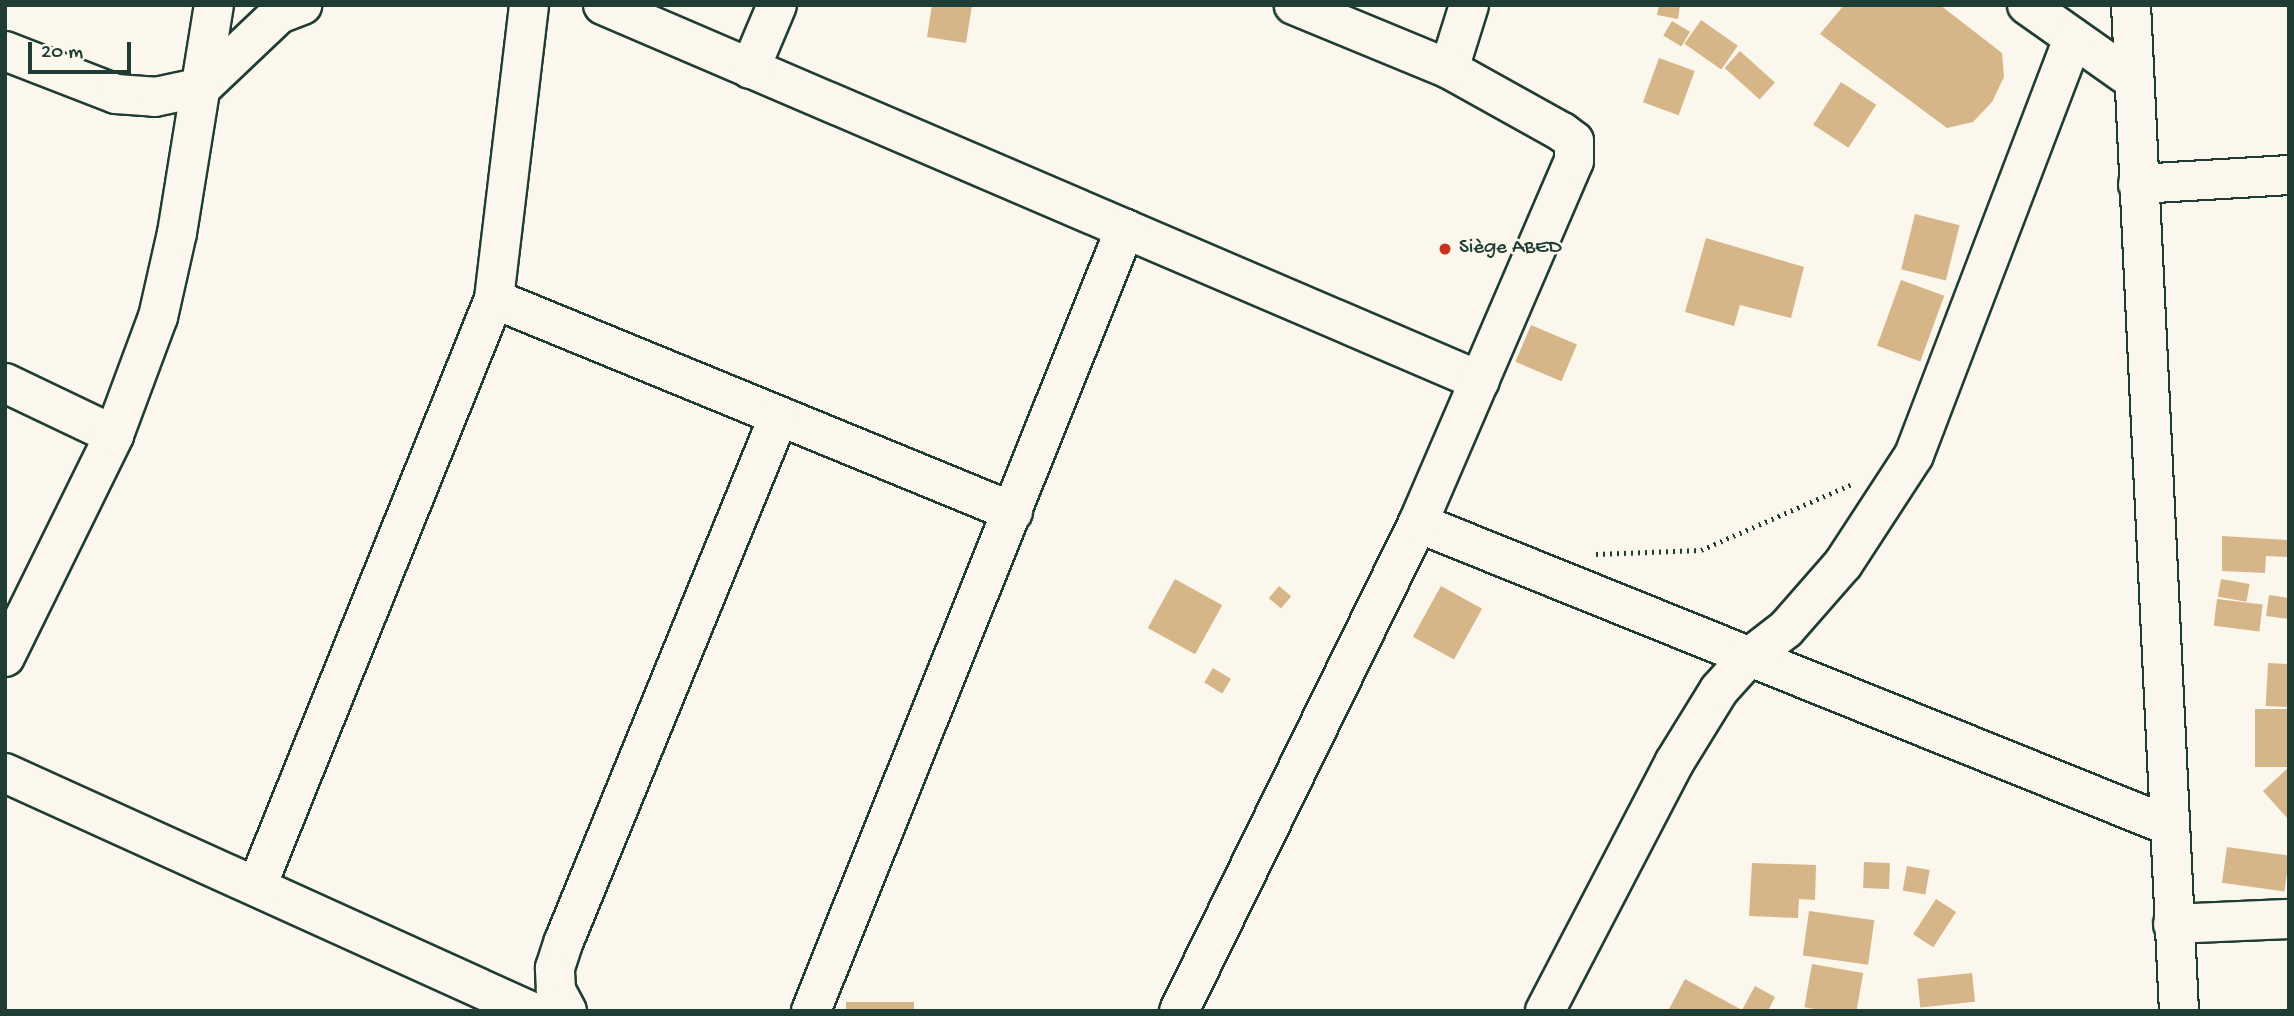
<!DOCTYPE html>
<meta charset="utf-8">
<style>
body{margin:0}
#map{position:relative;width:2294px;height:1016px;overflow:hidden;background:#fbf7ec;font-family:"Gochi Hand",sans-serif}
div>[style]{position:absolute}
.building>*{inset:0;background:#d6b689;transform-origin:0 0}
.path>*{height:4.5px;margin-top:-2.25px;transform-origin:0;background:repeating-linear-gradient(90deg,#1f3d34 0 2px,transparent 0 7px)}
.roads{filter:drop-shadow(2px 0 #1f3d34) drop-shadow(-2px 0 #1f3d34) drop-shadow(0 2px #1f3d34) drop-shadow(0 -2px #1f3d34)}
.minor>*{height:38px;margin:-19px;padding:0 19px;transform-origin:19px;border-radius:19px;background:#fbf7ec}
.tertiary>*{height:38px;margin:-19px;padding:0 19px;transform-origin:19px;border-radius:19px;background:#fbf7ec}
.dots>*{width:19px;height:19px;translate:-50% -50%;box-sizing:border-box;border:4px solid #fbf7ec;border-radius:50%}
span{translate:-50% -50%;white-space:nowrap;text-align:center;line-height:1.15;-webkit-text-stroke:5px #fbf7ec;paint-order:stroke}
.poi-label{font-size:21px;color:#1f3d34}
.left{translate:0 -50%;text-align:left}
.frame{position:absolute;inset:0;border:7px solid #1f3d34;pointer-events:none}
.scale{position:absolute;left:28px;top:42px;width:103px;height:32px;box-sizing:border-box;border:4px solid #1f3d34;border-top:0;padding-left:9px;font-size:21px;line-height:24px;white-space:nowrap;color:#1f3d34;-webkit-text-stroke:5px #fbf7ec;paint-order:stroke}
</style>
<div id="map">
<div class="building">
<i style="clip-path:polygon(932px 5px,972px 5px,966px 43px,927px 37px)"></i>
<i style="clip-path:polygon(1659px 5px,1680px 5px,1678px 19px,1657px 15px)"></i>
<i style="clip-path:polygon(1844px 5px,1940px 5px,2002px 53px,2004px 77px,1992px 102px,1973px 122px,1947px 128px,1820px 34px)"></i>
<i style="left:1701px;top:20px;width:45px;height:29px;rotate:35deg"></i>
<i style="left:1672px;top:21px;width:21px;height:17px;rotate:31deg"></i>
<i style="left:1740px;top:51px;width:47px;height:23px;rotate:42deg"></i>
<i style="left:1659px;top:58px;width:38px;height:47px;rotate:20deg"></i>
<i style="left:1841px;top:82px;width:42px;height:51px;rotate:33deg"></i>
<i style="left:1915px;top:214px;width:46px;height:57px;rotate:14deg"></i>
<i style="clip-path:polygon(1706px 238px,1804px 267px,1791px 318px,1740px 305px,1734px 326px,1685px 312px)"></i>
<i style="left:1901px;top:280px;width:46px;height:70px;rotate:20deg"></i>
<i style="left:1531px;top:325px;width:50px;height:40px;rotate:23deg"></i>
<i style="clip-path:polygon(2222px 536px,2288px 540px,2288px 557px,2266px 556px,2265px 573px,2222px 571px)"></i>
<i style="left:1175px;top:579px;width:54px;height:56px;rotate:29deg"></i>
<i style="left:2221px;top:579px;width:29px;height:18px;rotate:10deg"></i>
<i style="left:1279px;top:586px;width:16px;height:16px;rotate:40deg"></i>
<i style="left:1441px;top:586px;width:47px;height:58px;rotate:29deg"></i>
<i style="clip-path:polygon(2269px 595px,2289px 598px,2289px 619px,2266px 616px)"></i>
<i style="left:2217px;top:599px;width:46px;height:27px;rotate:7deg"></i>
<i style="left:2268px;top:663px;width:21px;height:43px;rotate:3deg"></i>
<i style="left:1213px;top:668px;width:21px;height:17px;rotate:31deg"></i>
<i style="left:2255px;top:709px;width:34px;height:58px"></i>
<i style="clip-path:polygon(2289px 767px,2289px 820px,2263px 791px)"></i>
<i style="left:2227px;top:847px;width:63px;height:36px;rotate:8deg"></i>
<i style="left:1864px;top:862px;width:26px;height:26px;rotate:2deg"></i>
<i style="clip-path:polygon(1752px 863px,1816px 865px,1815px 900px,1799px 899px,1798px 918px,1749px 916px)"></i>
<i style="left:1907px;top:866px;width:23px;height:25px;rotate:10deg"></i>
<i style="left:1936px;top:899px;width:24px;height:42px;rotate:33deg"></i>
<i style="left:1809px;top:911px;width:66px;height:45px;rotate:8deg"></i>
<i style="left:1812px;top:964px;width:52px;height:44px;rotate:10deg"></i>
<i style="left:1972px;top:973px;width:29px;height:55px;rotate:84deg"></i>
<i style="clip-path:polygon(1685px 979px,1742px 1010px,1755px 986px,1775px 997px,1768px 1011px,1672px 1011px,1669px 1009px)"></i>
<i style="left:846px;top:1002px;width:68px;height:9px"></i>
</div>
<div class="path">
<i style="left:1596px;top:554px;width:105px;rotate:-2.2deg"></i>
<i style="left:1701px;top:550px;width:163px;rotate:-23.6deg"></i>
</div>
<div class="roads">
<div class="minor">
<i style="left:603px;top:5px;width:954px;rotate:23.21deg"></i>
<i style="left:2027px;top:5px;width:128px;rotate:35.2deg"></i>
<i style="left:5px;top:51px;width:119px;rotate:21.2deg"></i>
<i style="left:116px;top:94px;width:39px;rotate:4deg"></i>
<i style="left:155px;top:97px;width:48px;rotate:-12deg"></i>
<i style="left:202px;top:87px;width:106px;rotate:-43.5deg"></i>
<i style="left:279px;top:14px;width:25px;rotate:-21deg"></i>
<i style="left:750px;top:69px;width:69px;rotate:-67.1deg"></i>
<i style="left:1449px;top:69px;width:67px;rotate:-72.6deg"></i>
<i style="left:2138px;top:184px;width:151px;rotate:-3.4deg"></i>
<i style="left:494px;top:299px;width:561px;rotate:22.31deg"></i>
<i style="left:5px;top:383px;width:121px;rotate:25.5deg"></i>
<i style="left:1418px;top:523px;width:808px;rotate:21.96deg"></i>
<i style="left:5px;top:657px;width:247px;rotate:-63.8deg"></i>
<i style="left:114px;top:435px;width:126px;rotate:-69.6deg"></i>
<i style="left:158px;top:317px;width:86px;rotate:-77.3deg"></i>
<i style="left:177px;top:233px;width:231px;rotate:-80.8deg"></i>
<i style="left:5px;top:773px;width:576px;rotate:24.39deg"></i>
<i style="left:257px;top:886px;width:633px;rotate:-68.01deg"></i>
<i style="left:494px;top:299px;width:296px;rotate:-83.2deg"></i>
<i style="left:2173px;top:924px;width:116px;rotate:-2.5deg"></i>
<i style="left:567px;top:1011px;width:24px;rotate:-118deg"></i>
<i style="left:556px;top:990px;width:22px;rotate:-93deg"></i>
<i style="left:555px;top:968px;width:28px;rotate:-72deg"></i>
<i style="left:564px;top:941px;width:567px;rotate:-67.73deg"></i>
<i style="left:811px;top:1011px;width:843px;rotate:-68.12deg"></i>
<i style="left:1179px;top:1011px;width:543px;rotate:-63.91deg"></i>
<i style="left:1418px;top:523px;width:394px;rotate:-66.7deg"></i>
<i style="left:1574px;top:161px;width:20px;rotate:-90deg"></i>
<i style="left:1574px;top:141px;width:15px;rotate:-143deg"></i>
<i style="left:1562px;top:132px;width:129px;rotate:-150.9deg"></i>
<i style="left:1449px;top:69px;width:168px;rotate:-157.6deg"></i>
<i style="left:1545px;top:1011px;width:280px;rotate:-62.5deg"></i>
<i style="left:1674px;top:763px;width:86px;rotate:-58.3deg"></i>
<i style="left:1719px;top:690px;width:42px;rotate:-47.9deg"></i>
<i style="left:1747px;top:659px;width:49px;rotate:-37.6deg"></i>
<i style="left:1786px;top:629px;width:86px;rotate:-48.8deg"></i>
<i style="left:1843px;top:564px;width:130px;rotate:-56.9deg"></i>
<i style="left:1914px;top:455px;width:445px;rotate:-69.1deg"></i>
</div>
<div class="tertiary">
<i style="left:2131px;top:5px;width:1007px;rotate:87.27deg"></i>
</div>
</div>
<div class="dots">
<i style="left:1445px;top:249px;background:#c8321e"></i>
</div>
<div class="poi-label">
<span class="left" style="left:1459px;top:249px">Siège ABED</span>
</div>
<div class="frame"></div>
<div class="scale">20 m</div>
</div>
